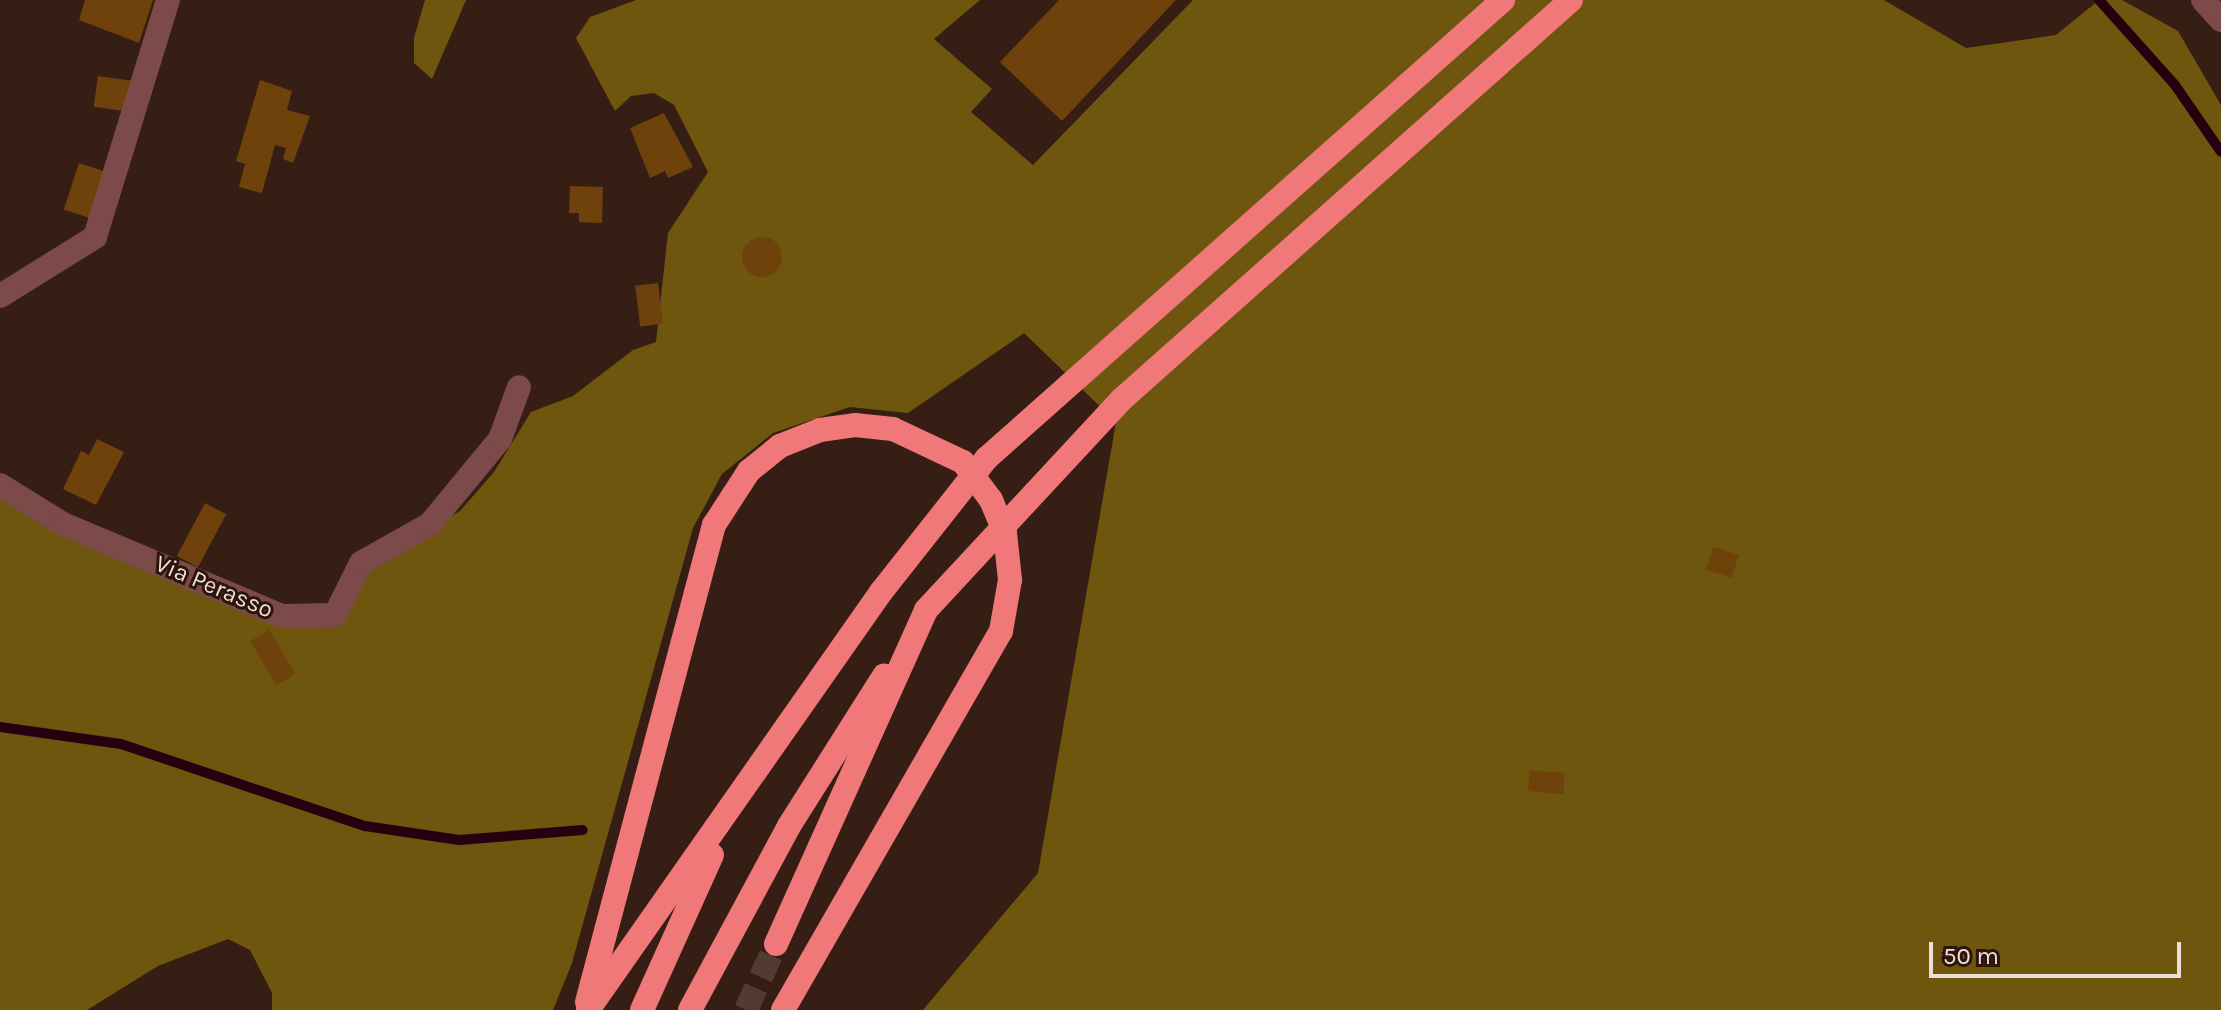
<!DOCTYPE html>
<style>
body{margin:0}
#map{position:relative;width:2221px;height:1010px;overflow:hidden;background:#361e14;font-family:Karla,sans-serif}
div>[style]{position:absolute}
.forest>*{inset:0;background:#6e560f}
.stream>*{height:10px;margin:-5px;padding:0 5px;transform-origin:5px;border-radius:5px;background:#25000f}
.building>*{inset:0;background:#6e420a;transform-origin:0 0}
.round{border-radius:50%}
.highway-tunnel>*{height:24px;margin-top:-12px;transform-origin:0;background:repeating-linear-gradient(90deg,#523b31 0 24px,transparent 0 36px)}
.street>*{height:24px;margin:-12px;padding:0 12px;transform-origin:12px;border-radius:12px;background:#7b4a49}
.highway>*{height:24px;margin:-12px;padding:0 12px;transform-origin:12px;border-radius:12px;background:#f17879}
.highway-bridge>*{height:24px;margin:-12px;padding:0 12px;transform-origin:12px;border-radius:12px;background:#f17879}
span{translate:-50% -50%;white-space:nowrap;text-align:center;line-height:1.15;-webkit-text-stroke:6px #2c150b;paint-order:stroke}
.street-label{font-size:24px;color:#efded7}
.scale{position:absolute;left:1929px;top:942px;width:252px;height:36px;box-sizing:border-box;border:4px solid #efded7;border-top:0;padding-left:10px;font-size:24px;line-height:28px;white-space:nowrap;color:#efded7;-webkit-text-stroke:6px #2c150b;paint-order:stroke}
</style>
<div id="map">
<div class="forest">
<i style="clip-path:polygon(425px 0,466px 0,432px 79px,414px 63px,414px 38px)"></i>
<i style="clip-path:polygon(636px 0,980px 0,934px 39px,992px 89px,971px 112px,1033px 165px,1193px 0,1884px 0,1966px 48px,2056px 35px,2099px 0,2122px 0,2178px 31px,2221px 105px,2221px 1010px,923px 1010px,1038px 873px,1116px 422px,1024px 333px,908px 413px,850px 407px,773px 433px,722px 474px,693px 528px,572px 963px,553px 1010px,272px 1010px,272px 993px,250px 950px,228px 939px,158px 966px,87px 1010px,0 1010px,0 495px,303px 627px,390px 553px,460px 511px,494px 472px,531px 412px,573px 396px,633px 350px,656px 342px,668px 233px,708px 172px,674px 105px,654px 93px,631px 96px,615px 111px,576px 38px,590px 17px)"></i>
</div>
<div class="stream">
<i style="left:2099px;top:0;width:114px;rotate:48.2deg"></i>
<i style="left:2175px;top:85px;width:81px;rotate:55.5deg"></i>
<i style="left:0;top:727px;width:122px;rotate:8deg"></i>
<i style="left:121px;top:744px;width:257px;rotate:18.6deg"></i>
<i style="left:365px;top:826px;width:95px;rotate:8.5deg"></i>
<i style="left:459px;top:840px;width:124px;rotate:-4.6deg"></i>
</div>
<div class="building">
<i style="clip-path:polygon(85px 0,153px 0,139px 43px,79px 20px)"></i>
<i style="clip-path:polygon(1059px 0,1176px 0,1062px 121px,1000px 62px)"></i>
<i style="left:98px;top:76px;width:41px;height:31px;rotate:8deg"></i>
<i style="clip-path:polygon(260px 80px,292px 91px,287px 110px,310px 116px,293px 163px,283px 159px,286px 148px,275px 145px,262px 193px,239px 187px,245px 164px,236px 161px)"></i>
<i style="clip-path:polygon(664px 113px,693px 167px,668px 178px,665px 171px,650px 178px,630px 128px)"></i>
<i style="left:79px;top:163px;width:32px;height:49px;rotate:18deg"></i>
<i style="clip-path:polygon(570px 186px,603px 187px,602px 223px,579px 222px,579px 213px,569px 213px)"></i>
<i class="round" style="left:742px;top:237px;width:40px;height:40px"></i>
<i style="left:658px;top:283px;width:41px;height:23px;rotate:83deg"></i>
<i style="clip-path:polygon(97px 439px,124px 452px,96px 505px,63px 489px,81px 451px,89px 455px)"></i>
<i style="left:205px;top:503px;width:24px;height:60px;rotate:28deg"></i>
<i style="left:1713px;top:547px;width:27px;height:24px;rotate:17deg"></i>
<i style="left:269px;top:630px;width:51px;height:22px;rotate:59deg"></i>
<i style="left:1530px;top:770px;width:35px;height:21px;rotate:5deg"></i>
</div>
<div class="highway-tunnel">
<i style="left:746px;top:1010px;width:72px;rotate:-65.6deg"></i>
</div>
<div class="street">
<i style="left:2203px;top:0;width:27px;rotate:48deg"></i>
<i style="left:0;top:296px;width:112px;rotate:-31.8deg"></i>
<i style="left:95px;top:237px;width:248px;rotate:-72.9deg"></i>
<i style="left:0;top:485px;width:74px;rotate:31.8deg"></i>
<i style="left:63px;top:524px;width:238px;rotate:22.8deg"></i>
<i style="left:282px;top:616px;width:53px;rotate:-1.1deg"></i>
<i style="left:335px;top:615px;width:58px;rotate:-63.4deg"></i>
<i style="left:361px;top:563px;width:79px;rotate:-29.5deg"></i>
<i style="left:430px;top:524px;width:110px;rotate:-50.5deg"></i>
<i style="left:500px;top:439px;width:55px;rotate:-69.9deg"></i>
</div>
<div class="highway">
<i style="left:776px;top:944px;width:366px;rotate:-65.8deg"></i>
<i style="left:926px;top:610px;width:287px;rotate:-47.1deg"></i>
<i style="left:1121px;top:400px;width:602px;rotate:-41.63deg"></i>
<i style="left:587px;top:1002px;width:494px;rotate:-75.1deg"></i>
<i style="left:714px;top:525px;width:64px;rotate:-57.1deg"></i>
<i style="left:749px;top:471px;width:40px;rotate:-39deg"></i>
<i style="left:780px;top:446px;width:43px;rotate:-21.8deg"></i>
<i style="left:820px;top:430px;width:35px;rotate:-8deg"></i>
<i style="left:855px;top:425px;width:38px;rotate:6deg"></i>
<i style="left:588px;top:1010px;width:510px;rotate:-54.97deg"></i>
<i style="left:881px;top:592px;width:171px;rotate:-51.7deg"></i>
<i style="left:987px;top:458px;width:690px;rotate:-41.59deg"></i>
<i style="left:642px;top:1010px;width:170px;rotate:-65.7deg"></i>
<i style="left:690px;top:1010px;width:209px;rotate:-61.7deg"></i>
<i style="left:789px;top:826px;width:178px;rotate:-57.7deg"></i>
<i style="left:783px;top:1010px;width:437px;rotate:-60.1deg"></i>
</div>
<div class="highway-bridge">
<i style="left:893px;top:429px;width:77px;rotate:25.2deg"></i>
<i style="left:963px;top:462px;width:47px;rotate:53.6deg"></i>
<i style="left:991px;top:500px;width:36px;rotate:67deg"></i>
<i style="left:1005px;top:533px;width:47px;rotate:83.9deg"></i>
<i style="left:1010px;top:580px;width:52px;rotate:100deg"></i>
</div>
<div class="street-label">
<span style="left:214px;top:587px;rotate:23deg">Via Perasso</span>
</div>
<div class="scale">50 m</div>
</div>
